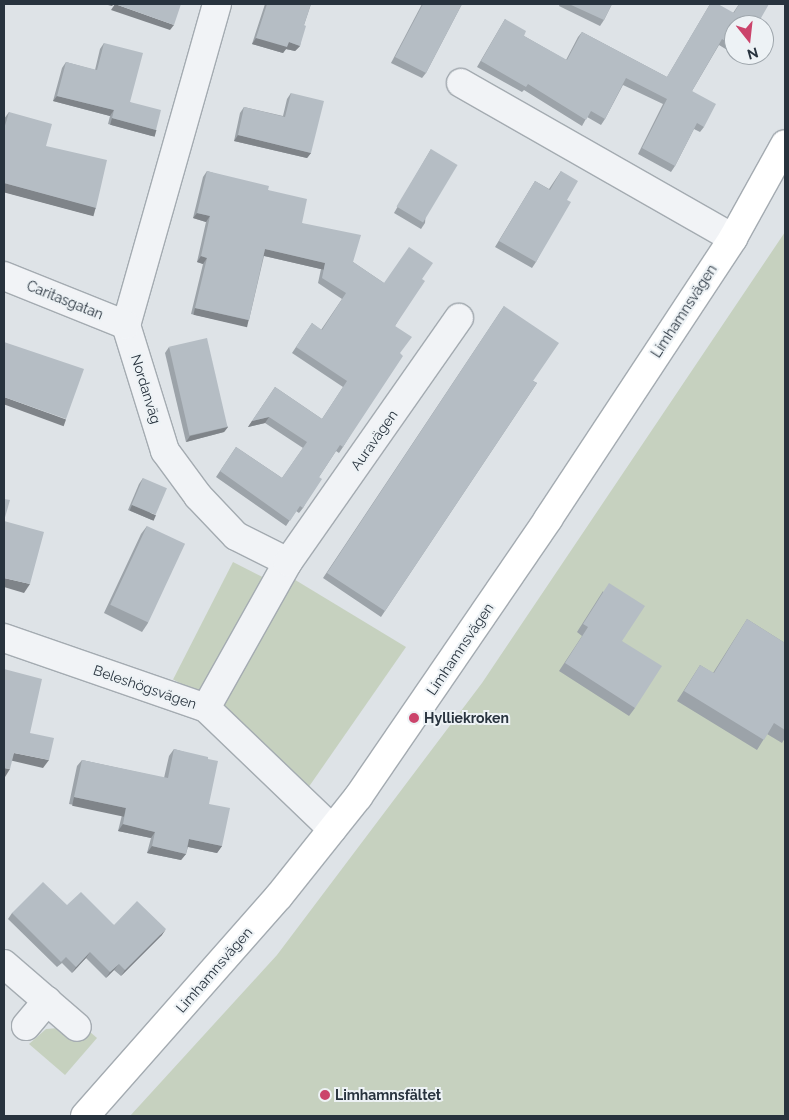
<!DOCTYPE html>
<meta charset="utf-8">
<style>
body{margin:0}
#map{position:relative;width:789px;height:1120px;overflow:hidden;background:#dee3e7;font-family:Raleway,sans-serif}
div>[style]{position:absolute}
.green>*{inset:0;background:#c6d1bf;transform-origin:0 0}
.roads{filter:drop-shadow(1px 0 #a4abb1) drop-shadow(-1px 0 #a4abb1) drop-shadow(0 1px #a4abb1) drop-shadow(0 -1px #a4abb1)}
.minor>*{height:28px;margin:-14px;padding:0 14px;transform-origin:14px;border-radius:14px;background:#f1f3f6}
.major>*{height:28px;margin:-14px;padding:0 14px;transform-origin:14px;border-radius:14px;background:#fff}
.wall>*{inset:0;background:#9ca3a9}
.shaded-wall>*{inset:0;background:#7f8489;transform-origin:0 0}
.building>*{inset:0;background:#b5bdc4;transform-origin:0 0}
.dots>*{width:14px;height:14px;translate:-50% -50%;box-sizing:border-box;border:2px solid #edf2f5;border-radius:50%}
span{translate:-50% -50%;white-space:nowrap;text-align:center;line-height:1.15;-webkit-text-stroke:4px #edf2f5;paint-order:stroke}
.street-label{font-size:14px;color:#28333e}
.poi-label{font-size:14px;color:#28333e;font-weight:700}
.left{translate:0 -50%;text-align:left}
.frame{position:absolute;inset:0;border:5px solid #28333e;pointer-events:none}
.north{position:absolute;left:724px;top:15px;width:50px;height:50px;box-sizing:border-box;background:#edf2f5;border:1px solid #9ea6ac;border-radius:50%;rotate:164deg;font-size:14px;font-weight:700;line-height:20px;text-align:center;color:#28333e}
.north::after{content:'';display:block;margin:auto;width:18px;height:22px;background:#cb446b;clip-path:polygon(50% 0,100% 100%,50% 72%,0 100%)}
</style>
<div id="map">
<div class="green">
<i style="clip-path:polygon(785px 232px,785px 1116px,130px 1116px,277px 955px,482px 683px)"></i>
<i style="left:233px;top:562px;width:37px;height:132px;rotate:27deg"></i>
<i style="clip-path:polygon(292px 578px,406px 647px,308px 788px,220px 705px)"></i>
<i style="clip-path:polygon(83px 1026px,97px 1038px,65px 1075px,29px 1044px,46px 1029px)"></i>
</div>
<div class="roads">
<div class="minor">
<i style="left:217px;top:4px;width:334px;rotate:105.8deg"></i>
<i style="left:126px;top:325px;width:132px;rotate:72.8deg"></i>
<i style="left:165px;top:451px;width:56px;rotate:53.7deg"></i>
<i style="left:198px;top:496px;width:55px;rotate:46.5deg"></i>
<i style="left:236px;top:536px;width:58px;rotate:26.6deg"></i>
<i style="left:461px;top:83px;width:313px;rotate:29.7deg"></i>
<i style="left:4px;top:276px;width:131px;rotate:21.9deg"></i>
<i style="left:4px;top:638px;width:214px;rotate:19.1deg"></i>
<i style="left:206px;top:708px;width:175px;rotate:43.8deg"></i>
<i style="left:206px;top:708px;width:167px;rotate:-60.7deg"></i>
<i style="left:288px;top:562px;width:298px;rotate:-55deg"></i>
<i style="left:4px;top:964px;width:96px;rotate:40.8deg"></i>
<i style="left:26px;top:1026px;width:33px;rotate:-50deg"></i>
</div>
<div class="major">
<i style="left:85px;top:1116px;width:293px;rotate:-48.6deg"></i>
<i style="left:279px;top:896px;width:127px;rotate:-51.4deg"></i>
<i style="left:358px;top:797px;width:337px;rotate:-55.6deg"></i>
<i style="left:548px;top:519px;width:336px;rotate:-56.6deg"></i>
<i style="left:733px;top:238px;width:107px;rotate:-61deg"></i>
</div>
</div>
<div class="wall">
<i style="clip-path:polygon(265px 4px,311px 4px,304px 25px,300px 46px,295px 51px,286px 49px,283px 53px,252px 44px)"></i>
<i style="clip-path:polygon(422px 4px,462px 4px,426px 73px,422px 78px,391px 63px)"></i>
<i style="clip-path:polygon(560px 4px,612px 4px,604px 20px,600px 26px,559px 6px)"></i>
<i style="clip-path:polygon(710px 4px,733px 13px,739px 4px,769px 4px,734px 25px,734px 54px,719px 45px,692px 91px,704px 127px,700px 132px,694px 129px,675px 166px,671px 172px,638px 154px,663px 104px,623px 85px,605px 119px,601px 125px,587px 117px,582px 126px,524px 90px,522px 92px,477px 67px,505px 19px,524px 36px,566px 60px,578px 37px,582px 32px,667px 77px)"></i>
<i style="clip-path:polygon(104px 43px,130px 102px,156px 130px,152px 136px,108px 124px,110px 116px,53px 101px,62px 68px,66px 62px,95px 70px,100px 49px)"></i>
<i style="clip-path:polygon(291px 93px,311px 153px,307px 158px,234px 141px,240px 113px,244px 107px,283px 116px,287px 99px)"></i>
<i style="clip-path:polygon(9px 112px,96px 208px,90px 215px,4px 192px,4px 119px)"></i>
<i style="clip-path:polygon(431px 149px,425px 223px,421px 229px,394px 213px)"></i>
<i style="clip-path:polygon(207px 171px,268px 190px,302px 223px,353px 262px,384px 283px,422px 279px,395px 326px,400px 353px,343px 447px,339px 453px,336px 451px,319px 477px,303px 508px,299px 513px,296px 511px,286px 526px,216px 477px,236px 447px,282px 478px,303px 448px,265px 423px,248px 427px,275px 387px,322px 419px,343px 387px,292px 353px,312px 323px,321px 330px,342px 299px,318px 283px,321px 269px,264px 256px,249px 320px,245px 326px,191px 314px,203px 264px,197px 262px,206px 222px,193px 218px,203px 177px)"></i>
<i style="clip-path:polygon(561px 171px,567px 200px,536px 262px,532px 268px,495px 247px,535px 181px,549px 189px)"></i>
<i style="clip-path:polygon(504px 306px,533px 381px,537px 383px,381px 617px,323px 578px)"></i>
<i style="clip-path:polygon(169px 347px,228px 427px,224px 432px,186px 442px,165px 353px)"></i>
<i style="clip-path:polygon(143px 478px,152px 520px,128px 510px,139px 484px)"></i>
<i style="clip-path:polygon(147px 526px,148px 623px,142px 632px,104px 613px,141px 534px)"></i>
<i style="clip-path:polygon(603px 591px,622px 641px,635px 708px,629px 716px,559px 671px,582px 636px,577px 632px)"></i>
<i style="clip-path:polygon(747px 619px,785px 643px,785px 738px,782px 743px,767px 734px,757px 750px,677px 701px,700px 665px,713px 673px)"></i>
<i style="clip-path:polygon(174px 749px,208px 759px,209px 804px,222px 846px,217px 853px,188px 847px,186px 854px,181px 860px,147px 853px,151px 838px,118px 831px,122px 815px,69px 804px,77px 766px,82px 760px,164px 778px,169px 756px)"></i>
<i style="clip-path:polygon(67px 905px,114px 925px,162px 935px,121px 976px,114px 970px,106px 978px,86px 958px,72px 973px,62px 963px,57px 967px,8px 919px,12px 913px)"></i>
</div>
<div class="shaded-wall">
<i style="clip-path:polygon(104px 4px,114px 4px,112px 6px)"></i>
<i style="clip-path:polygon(115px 4px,174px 25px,170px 30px,111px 10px)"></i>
<i style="clip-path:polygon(256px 38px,289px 42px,300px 46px,295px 51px,286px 49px,283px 53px,252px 44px)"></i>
<i style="clip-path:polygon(57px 96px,114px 110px,110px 116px,53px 101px)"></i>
<i style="left:112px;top:118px;width:46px;height:7px;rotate:15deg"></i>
<i style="clip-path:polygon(238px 135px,311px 153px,307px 158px,234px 141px)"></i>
<i style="left:4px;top:183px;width:95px;height:9px;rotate:15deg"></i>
<i style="clip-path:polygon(197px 213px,210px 216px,206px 222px,193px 218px)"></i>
<i style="left:265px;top:249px;width:62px;height:7px;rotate:13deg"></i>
<i style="clip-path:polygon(201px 256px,207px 258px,203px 264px,197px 262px)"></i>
<i style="left:195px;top:308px;width:55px;height:7px;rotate:13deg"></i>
<i style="left:4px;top:397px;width:66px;height:7px;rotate:20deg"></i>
<i style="clip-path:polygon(269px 417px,265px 423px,248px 427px,252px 421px)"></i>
<i style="clip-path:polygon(228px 427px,224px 432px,186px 442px,190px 436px)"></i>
<i style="left:132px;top:505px;width:26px;height:6px;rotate:23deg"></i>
<i style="clip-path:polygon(4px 578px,30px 584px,24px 593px,4px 587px)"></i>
<i style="clip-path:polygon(14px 753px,49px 760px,43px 768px,9px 760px)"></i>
<i style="clip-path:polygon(4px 768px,10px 769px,5px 777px,4px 776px)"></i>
<i style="left:74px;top:797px;width:53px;height:9px;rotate:12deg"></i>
<i style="clip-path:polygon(123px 824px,155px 832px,151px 838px,118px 831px)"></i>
<i style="clip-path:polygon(189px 839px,222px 846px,217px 853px,184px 846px)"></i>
<i style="clip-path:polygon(152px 846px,186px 854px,181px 860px,147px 853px)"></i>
<i style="clip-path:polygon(166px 929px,162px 935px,121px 976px,125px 970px)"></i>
<i style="clip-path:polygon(90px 952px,86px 958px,72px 973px,76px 967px)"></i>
<i style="clip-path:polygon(119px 964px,114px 970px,106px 978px,110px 972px)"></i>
</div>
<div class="building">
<i style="clip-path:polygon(115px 4px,181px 4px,174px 25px)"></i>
<i style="clip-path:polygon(267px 4px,311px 4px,304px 25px,306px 26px,300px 46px,289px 42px,287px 47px,256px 38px)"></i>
<i style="clip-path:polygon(423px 4px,462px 4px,426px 73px,395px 57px)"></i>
<i style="clip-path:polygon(569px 4px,612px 4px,604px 20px)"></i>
<i style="clip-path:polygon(710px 4px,718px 4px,734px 13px,739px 4px,769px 4px,757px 25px,734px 25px,734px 46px,722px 39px,692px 91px,716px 104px,704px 127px,697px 123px,675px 166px,642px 148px,667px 99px,626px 78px,605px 119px,591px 111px,586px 120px,528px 84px,526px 87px,481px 61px,505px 19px,526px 31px,524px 36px,567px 60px,582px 32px,667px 77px)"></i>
<i style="clip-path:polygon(104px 43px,143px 53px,130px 102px,161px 110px,156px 130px,112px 118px,114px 110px,57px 96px,66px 62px,97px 70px)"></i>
<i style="clip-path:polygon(291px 93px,324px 101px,311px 153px,238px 135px,244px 107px,285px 117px)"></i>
<i style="clip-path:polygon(9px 112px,52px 124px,46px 146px,107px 160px,96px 208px,4px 183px,4px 129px)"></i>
<i style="left:431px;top:149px;width:31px;height:67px;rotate:31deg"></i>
<i style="clip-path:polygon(207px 171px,269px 186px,268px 190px,307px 199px,302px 223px,361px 235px,353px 262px,384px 283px,409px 247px,433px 263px,422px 279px,425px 281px,395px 326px,412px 337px,400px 353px,403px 356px,343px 447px,340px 445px,319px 477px,322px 479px,303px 508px,300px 506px,290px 521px,220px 471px,236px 447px,282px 478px,307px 442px,269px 417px,252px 421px,275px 387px,322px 419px,347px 381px,296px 347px,312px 323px,322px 330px,346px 293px,322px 278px,325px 263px,265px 249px,249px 320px,195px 308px,207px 258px,201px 256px,210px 216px,197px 213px)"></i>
<i style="clip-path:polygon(561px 171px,578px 181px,567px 200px,571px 202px,536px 262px,499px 241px,535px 181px,550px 190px)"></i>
<i style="clip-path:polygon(504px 306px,559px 343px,533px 381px,537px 383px,385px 611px,327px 573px)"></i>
<i style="left:207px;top:338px;width:91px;height:39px;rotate:77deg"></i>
<i style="clip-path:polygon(4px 342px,84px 369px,66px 419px,4px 397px)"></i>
<i style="left:143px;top:478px;width:26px;height:29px;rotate:23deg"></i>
<i style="clip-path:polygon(4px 499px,10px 500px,4px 521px,44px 532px,30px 584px,4px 578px)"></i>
<i style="left:147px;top:526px;width:42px;height:87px;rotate:25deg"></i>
<i style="clip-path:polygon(609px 583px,645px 606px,622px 641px,662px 666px,635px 708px,565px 663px,588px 627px,583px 624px)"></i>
<i style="clip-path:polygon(747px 619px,785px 643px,785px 730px,774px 723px,764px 740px,684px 691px,700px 665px,714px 673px)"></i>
<i style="clip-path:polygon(4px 669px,42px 679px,30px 733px,54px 738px,49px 760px,14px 753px,10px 769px,4px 768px)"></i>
<i style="clip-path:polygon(174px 749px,208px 757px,208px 759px,218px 761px,209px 804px,230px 808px,222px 846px,189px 839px,186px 854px,152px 846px,155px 832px,123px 824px,126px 808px,74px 797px,82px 760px,168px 778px)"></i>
<i style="clip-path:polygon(43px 882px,67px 905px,81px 892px,114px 925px,137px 901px,166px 929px,125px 970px,119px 964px,110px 972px,90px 952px,76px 967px,66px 957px,61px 962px,12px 913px)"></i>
</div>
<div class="dots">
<i style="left:414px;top:718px;background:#cb446b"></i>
<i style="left:325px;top:1095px;background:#cb446b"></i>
</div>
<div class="street-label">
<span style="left:65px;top:300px;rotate:22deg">Caritasgatan</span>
<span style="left:684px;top:311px;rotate:-57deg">Limhamnsvägen</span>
<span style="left:146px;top:389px;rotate:73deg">Nordanväg</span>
<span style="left:374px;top:440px;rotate:-55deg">Auravägen</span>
<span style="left:460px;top:649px;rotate:-56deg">Limhamnsvägen</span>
<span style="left:145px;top:687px;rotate:19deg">Beleshögsvägen</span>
<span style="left:214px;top:970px;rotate:-49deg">Limhamnsvägen</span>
</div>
<div class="poi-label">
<span class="left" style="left:424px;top:718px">Hylliekroken</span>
<span class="left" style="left:335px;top:1095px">Limhamnsfältet</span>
</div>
<div class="frame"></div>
<div class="north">N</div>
</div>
